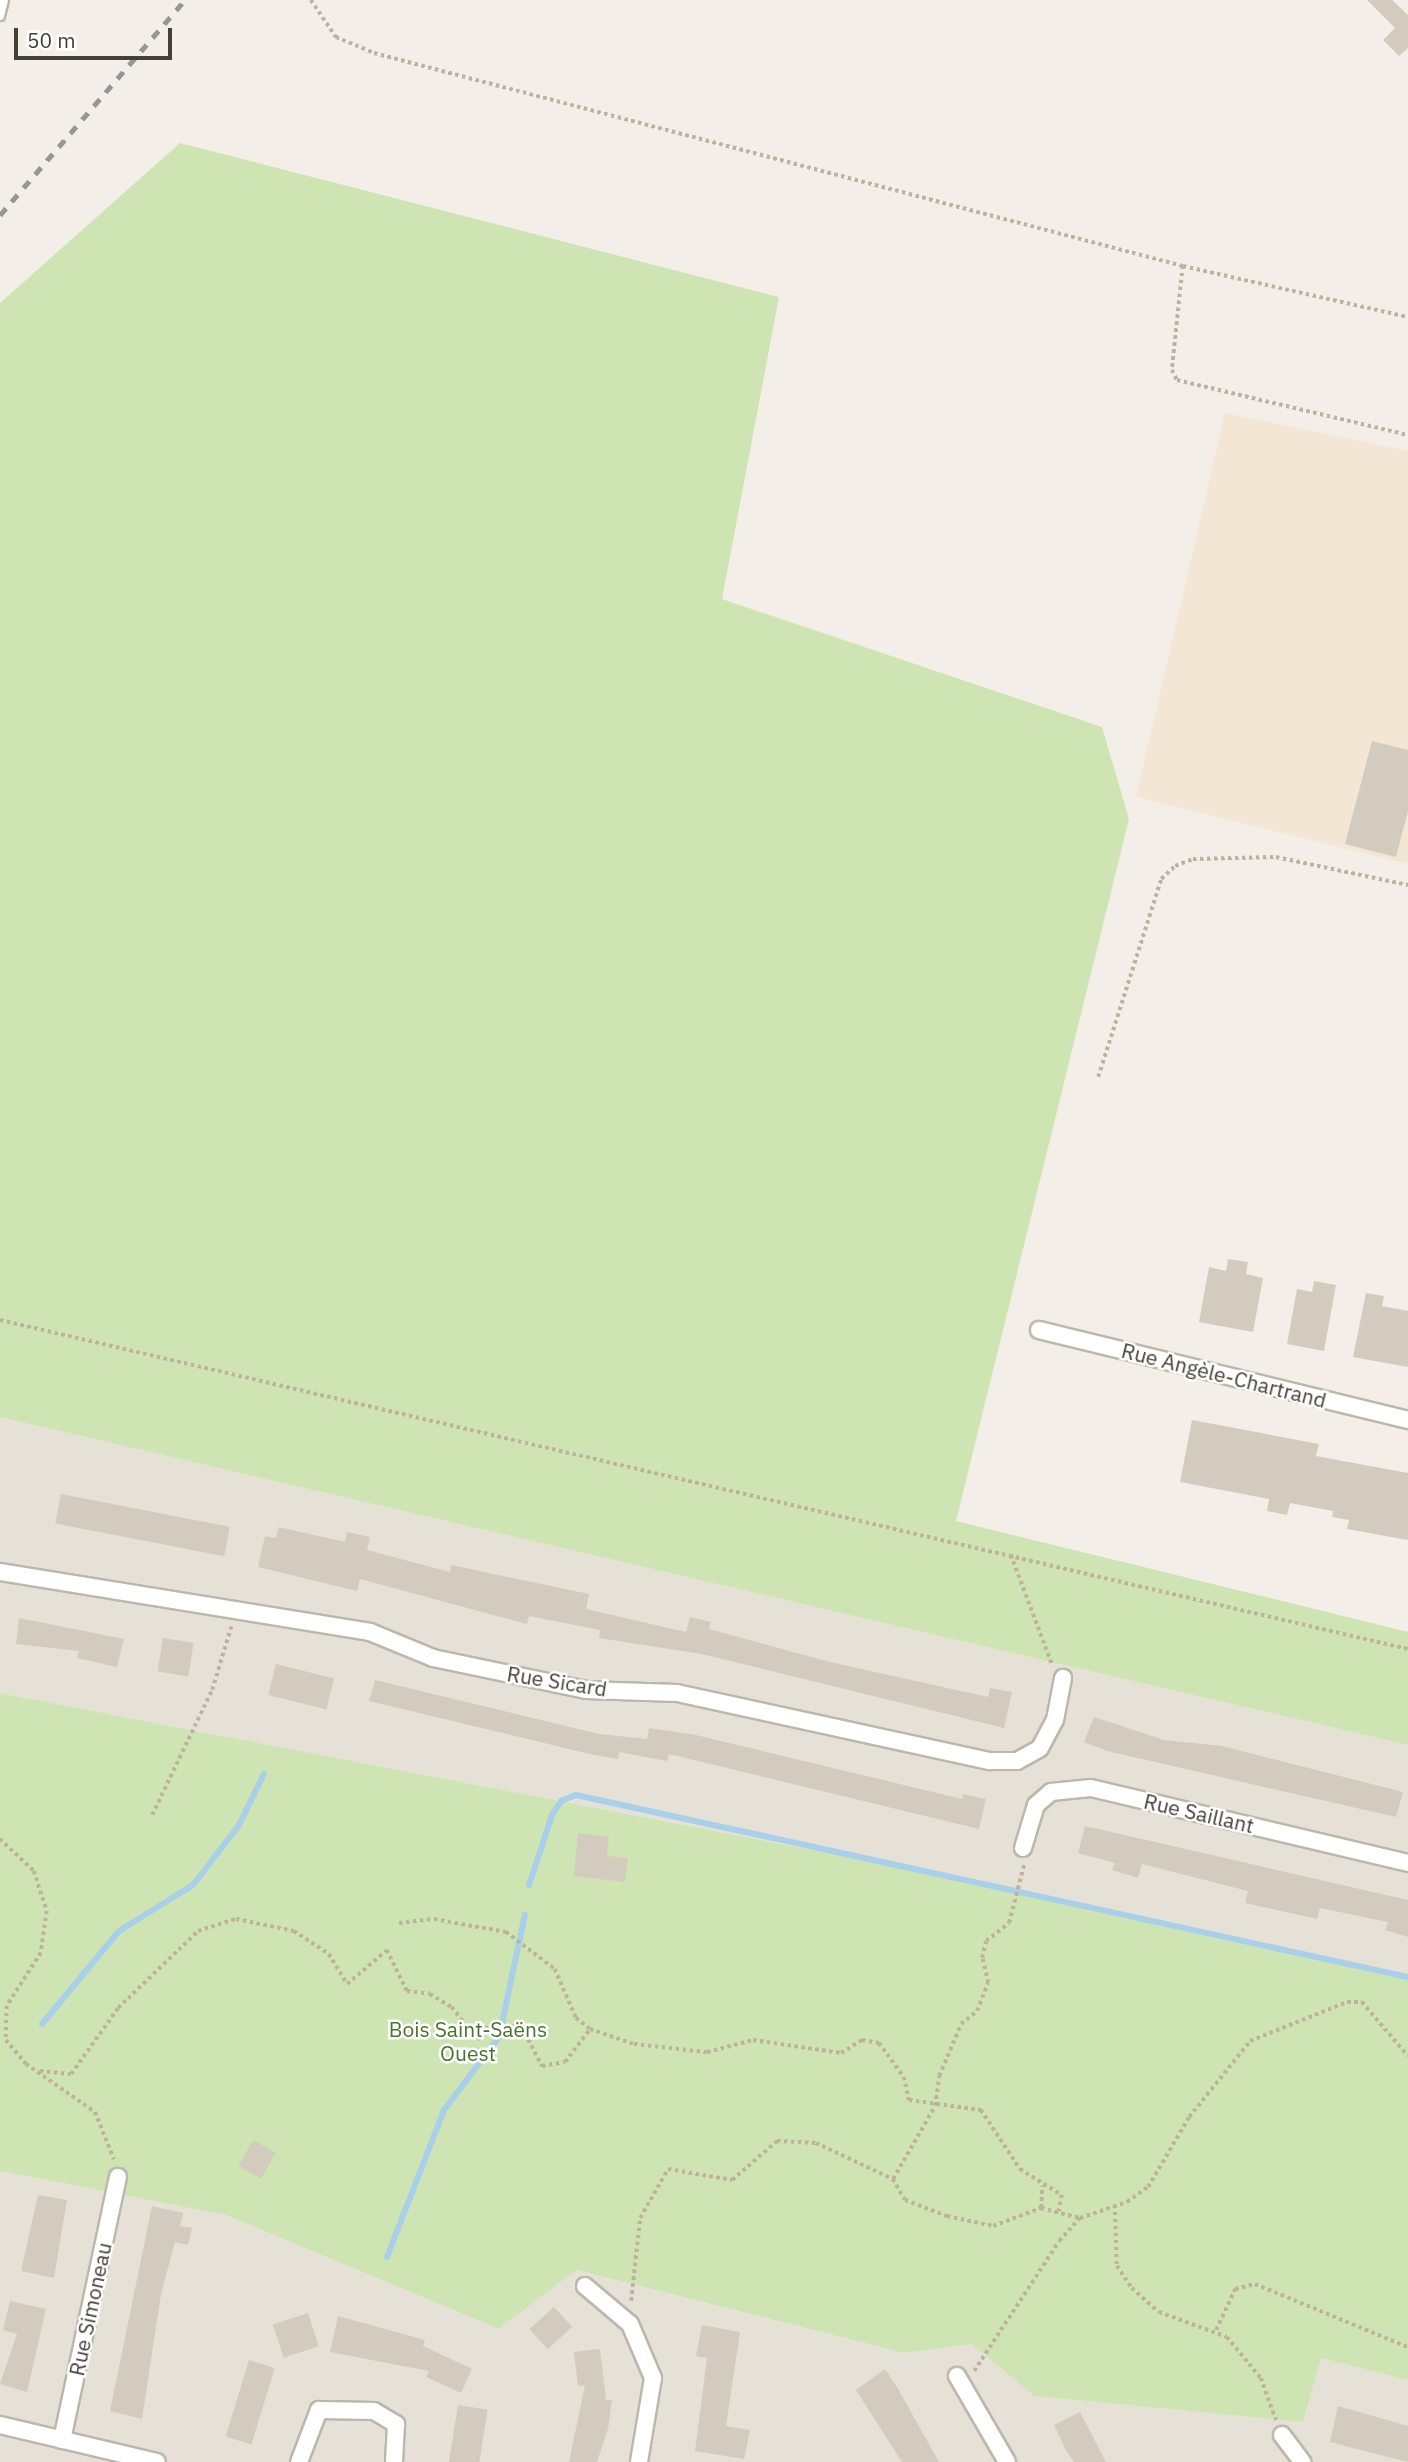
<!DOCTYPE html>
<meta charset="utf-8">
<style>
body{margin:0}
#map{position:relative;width:1408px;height:2462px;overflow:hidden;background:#f3efe8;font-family:"IBM Plex Sans",sans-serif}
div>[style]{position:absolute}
.residential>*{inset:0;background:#e6e1d6}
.commercial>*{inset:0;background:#f3e6d4}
.green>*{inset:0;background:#cee4b3}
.stream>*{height:6px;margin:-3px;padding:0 3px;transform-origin:3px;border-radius:3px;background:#a8d0eb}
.building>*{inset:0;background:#d3cbbe;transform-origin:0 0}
.path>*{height:3.5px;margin-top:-1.75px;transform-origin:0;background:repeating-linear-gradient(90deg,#beb29d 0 3.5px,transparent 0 7px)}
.roads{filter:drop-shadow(2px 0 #bdb7ab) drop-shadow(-2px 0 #bdb7ab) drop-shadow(0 2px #bdb7ab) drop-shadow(0 -2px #bdb7ab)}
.service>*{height:8px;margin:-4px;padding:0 4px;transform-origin:4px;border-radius:4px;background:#fff}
.minor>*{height:16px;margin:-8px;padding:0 8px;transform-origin:8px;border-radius:8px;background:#fff}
.rail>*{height:5px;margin-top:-2.5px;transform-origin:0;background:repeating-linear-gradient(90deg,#969696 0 9px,transparent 0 18px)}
span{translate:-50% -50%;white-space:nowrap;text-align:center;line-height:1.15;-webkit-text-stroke:5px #fff;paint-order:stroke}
.street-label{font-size:21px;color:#454037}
.park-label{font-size:21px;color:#48732e}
.scale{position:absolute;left:14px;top:28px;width:158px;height:32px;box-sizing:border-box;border:4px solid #454037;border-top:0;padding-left:9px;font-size:21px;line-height:24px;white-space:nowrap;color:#454037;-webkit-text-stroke:5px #fff;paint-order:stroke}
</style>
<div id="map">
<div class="residential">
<i style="clip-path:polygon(0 1417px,1408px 1745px,1408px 1982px,994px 1885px,0 1693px)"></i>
<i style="clip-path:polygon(0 2171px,226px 2215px,499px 2329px,575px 2270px,904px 2353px,972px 2344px,1034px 2396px,1303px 2422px,1321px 2358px,1408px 2380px,1408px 2462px,0 2462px)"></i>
</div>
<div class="commercial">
<i style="clip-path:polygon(1225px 413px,1408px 451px,1408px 864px,1136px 797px)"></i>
</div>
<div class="green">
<i style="clip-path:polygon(180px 143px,779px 297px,722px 599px,1102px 727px,1129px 819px,956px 1521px,1408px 1632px,1408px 1745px,0 1417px,0 303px)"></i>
<i style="clip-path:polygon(0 1693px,994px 1885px,1408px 1977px,1408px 2380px,1321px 2358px,1303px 2422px,1034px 2396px,972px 2344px,904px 2353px,576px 2270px,499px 2329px,226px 2215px,0 2171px)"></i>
</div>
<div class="stream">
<i style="left:529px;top:1885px;width:74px;rotate:-71.8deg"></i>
<i style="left:552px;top:1815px;width:17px;rotate:-57deg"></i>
<i style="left:561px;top:1801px;width:16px;rotate:-22deg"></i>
<i style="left:576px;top:1795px;width:852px;rotate:12.34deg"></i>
<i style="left:42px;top:2024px;width:121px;rotate:-50.4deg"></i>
<i style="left:119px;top:1931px;width:87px;rotate:-31.9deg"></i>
<i style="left:193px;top:1885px;width:76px;rotate:-52.5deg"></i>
<i style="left:239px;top:1825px;width:57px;rotate:-63.9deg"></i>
<i style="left:387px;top:2257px;width:158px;rotate:-68.8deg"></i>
<i style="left:444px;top:2110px;width:91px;rotate:-53deg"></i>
<i style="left:499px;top:2037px;width:125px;rotate:-78deg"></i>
</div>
<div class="building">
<i style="clip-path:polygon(1367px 0,1392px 0,1408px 15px,1408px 48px,1399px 56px,1383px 40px,1395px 28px)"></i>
<i style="clip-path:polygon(1372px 741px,1408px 750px,1408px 811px,1396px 857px,1345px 844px)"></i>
<i style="clip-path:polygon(1228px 1259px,1248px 1262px,1246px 1274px,1263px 1278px,1253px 1332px,1199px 1322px,1209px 1267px,1226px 1271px)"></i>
<i style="clip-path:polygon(1314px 1281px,1336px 1285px,1324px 1351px,1287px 1344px,1297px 1289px,1312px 1292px)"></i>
<i style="clip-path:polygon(1366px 1293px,1384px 1296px,1382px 1306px,1408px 1311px,1408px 1367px,1353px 1357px)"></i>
<i style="clip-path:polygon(1192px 1420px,1319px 1444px,1316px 1456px,1408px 1473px,1408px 1540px,1347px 1529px,1349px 1520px,1332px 1517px,1333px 1511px,1290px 1503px,1287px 1515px,1267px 1511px,1269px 1499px,1180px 1482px)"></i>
<i style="left:61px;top:1494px;width:172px;height:30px;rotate:11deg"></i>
<i style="clip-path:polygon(279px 1527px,345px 1542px,347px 1532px,370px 1537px,367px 1550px,450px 1572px,451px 1565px,589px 1594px,586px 1609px,686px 1632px,690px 1617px,711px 1622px,709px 1629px,830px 1662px,988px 1697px,990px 1688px,1012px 1692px,1004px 1728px,702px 1654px,599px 1638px,600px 1630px,529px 1616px,527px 1624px,360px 1579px,357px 1591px,258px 1567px,265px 1536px,276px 1538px)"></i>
<i style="clip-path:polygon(19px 1618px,124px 1639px,117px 1667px,77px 1658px,79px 1651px,16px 1644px)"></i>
<i style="left:163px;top:1638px;width:31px;height:34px;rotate:9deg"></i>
<i style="left:276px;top:1664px;width:60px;height:32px;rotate:14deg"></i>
<i style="clip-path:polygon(375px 1680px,599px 1734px,647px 1739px,649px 1728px,696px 1735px,962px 1799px,963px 1794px,986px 1799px,979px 1829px,669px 1754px,667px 1761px,619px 1752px,618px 1759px,594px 1755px,369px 1701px)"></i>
<i style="clip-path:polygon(1094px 1717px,1164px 1740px,1222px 1746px,1403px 1792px,1396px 1817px,1107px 1751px,1084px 1742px)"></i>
<i style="clip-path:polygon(1085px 1826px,1408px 1900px,1408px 1937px,1385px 1930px,1388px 1922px,1320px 1908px,1317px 1919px,1245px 1903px,1248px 1891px,1142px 1864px,1138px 1878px,1112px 1870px,1115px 1863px,1078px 1853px)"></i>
<i style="clip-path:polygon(578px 1833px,609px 1837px,607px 1856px,628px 1858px,625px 1882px,574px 1876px)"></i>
<i style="left:253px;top:2140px;width:26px;height:30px;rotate:29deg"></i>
<i style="clip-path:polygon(38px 2195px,67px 2200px,54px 2278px,21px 2271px)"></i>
<i style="clip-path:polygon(152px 2206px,183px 2213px,180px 2226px,192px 2228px,188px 2245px,175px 2242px,161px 2294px,142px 2419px,110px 2411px)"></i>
<i style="clip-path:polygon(10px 2301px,46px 2309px,27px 2392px,0 2384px,17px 2334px,3px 2330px)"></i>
<i style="left:554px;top:2307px;width:27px;height:33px;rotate:48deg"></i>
<i style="left:308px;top:2313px;width:35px;height:37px;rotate:72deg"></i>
<i style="clip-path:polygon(338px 2316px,425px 2340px,423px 2346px,472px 2369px,461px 2393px,426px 2377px,429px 2371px,330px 2352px)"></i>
<i style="clip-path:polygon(702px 2325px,740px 2332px,726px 2426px,750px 2430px,744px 2459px,695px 2451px,707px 2358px,696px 2356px)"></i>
<i style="clip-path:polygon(600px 2349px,606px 2400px,612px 2400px,608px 2429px,597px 2462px,569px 2462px,585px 2385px,578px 2386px,574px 2352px)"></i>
<i style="left:249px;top:2360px;width:27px;height:80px;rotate:17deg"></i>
<i style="clip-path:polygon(885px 2369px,897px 2387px,939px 2462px,902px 2462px,856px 2390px)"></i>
<i style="left:458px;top:2405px;width:30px;height:58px;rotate:9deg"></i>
<i style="clip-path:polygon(1338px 2406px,1408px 2426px,1408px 2462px,1330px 2442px)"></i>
<i style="clip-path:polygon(1080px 2412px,1106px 2462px,1074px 2462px,1066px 2450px,1054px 2425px)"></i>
</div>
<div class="path">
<i style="left:311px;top:0;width:45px;rotate:56deg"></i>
<i style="left:336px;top:37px;width:41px;rotate:22.8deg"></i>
<i style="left:374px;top:53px;width:837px;rotate:14.75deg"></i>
<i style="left:1183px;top:266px;width:231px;rotate:12.8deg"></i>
<i style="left:1183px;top:266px;width:105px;rotate:96deg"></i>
<i style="left:1172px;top:370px;width:11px;rotate:63deg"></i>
<i style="left:1177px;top:380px;width:237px;rotate:13.4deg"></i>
<i style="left:1098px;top:1077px;width:208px;rotate:-72.3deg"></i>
<i style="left:1161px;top:879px;width:19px;rotate:-43deg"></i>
<i style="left:1175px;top:866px;width:19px;rotate:-21deg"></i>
<i style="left:1193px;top:859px;width:83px;rotate:-1.4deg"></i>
<i style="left:1276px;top:857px;width:135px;rotate:12deg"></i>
<i style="left:0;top:1320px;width:1446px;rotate:13.15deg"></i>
<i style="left:1011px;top:1555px;width:116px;rotate:69.4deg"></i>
<i style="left:152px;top:1815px;width:139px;rotate:-64.4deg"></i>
<i style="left:212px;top:1690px;width:66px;rotate:-73.2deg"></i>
<i style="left:0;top:1839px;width:47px;rotate:43.3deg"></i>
<i style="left:34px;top:1871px;width:42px;rotate:72deg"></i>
<i style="left:47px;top:1911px;width:42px;rotate:98.1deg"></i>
<i style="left:41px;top:1953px;width:63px;rotate:122.7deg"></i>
<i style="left:7px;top:2006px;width:34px;rotate:92deg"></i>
<i style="left:6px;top:2040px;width:31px;rotate:50deg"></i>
<i style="left:26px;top:2064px;width:84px;rotate:34.8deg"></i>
<i style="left:95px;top:2112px;width:51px;rotate:68deg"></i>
<i style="left:399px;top:1923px;width:35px;rotate:-7deg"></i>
<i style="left:434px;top:1919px;width:73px;rotate:10.2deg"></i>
<i style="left:506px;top:1932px;width:61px;rotate:37.1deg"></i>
<i style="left:555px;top:1969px;width:53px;rotate:66.8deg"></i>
<i style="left:576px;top:2018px;width:18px;rotate:38deg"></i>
<i style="left:590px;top:2029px;width:46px;rotate:18.8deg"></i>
<i style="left:634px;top:2044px;width:73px;rotate:6.3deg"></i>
<i style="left:707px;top:2052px;width:48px;rotate:-14.6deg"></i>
<i style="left:753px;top:2040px;width:89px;rotate:8.4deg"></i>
<i style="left:841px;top:2053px;width:25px;rotate:-32deg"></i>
<i style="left:862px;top:2040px;width:17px;rotate:10deg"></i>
<i style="left:879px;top:2043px;width:42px;rotate:53.7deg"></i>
<i style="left:904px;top:2077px;width:24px;rotate:78deg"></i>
<i style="left:909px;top:2100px;width:73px;rotate:7.9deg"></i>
<i style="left:981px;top:2110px;width:71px;rotate:56.5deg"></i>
<i style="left:1020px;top:2169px;width:49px;rotate:31.8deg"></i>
<i style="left:1062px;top:2195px;width:17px;rotate:100deg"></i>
<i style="left:40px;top:2071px;width:31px;rotate:6deg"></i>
<i style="left:71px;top:2074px;width:81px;rotate:-54.5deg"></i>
<i style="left:118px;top:2008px;width:111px;rotate:-43.9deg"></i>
<i style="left:198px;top:1931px;width:40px;rotate:-18deg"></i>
<i style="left:236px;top:1919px;width:59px;rotate:11.7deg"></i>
<i style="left:294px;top:1931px;width:42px;rotate:33.3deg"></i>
<i style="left:329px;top:1954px;width:35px;rotate:59deg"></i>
<i style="left:347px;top:1984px;width:52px;rotate:-40.4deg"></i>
<i style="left:387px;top:1950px;width:46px;rotate:64deg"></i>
<i style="left:407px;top:1991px;width:23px;rotate:7deg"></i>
<i style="left:430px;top:1994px;width:26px;rotate:31deg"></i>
<i style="left:452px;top:2007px;width:41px;rotate:52.9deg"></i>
<i style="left:477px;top:2040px;width:19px;rotate:-51deg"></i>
<i style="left:489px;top:2025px;width:33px;rotate:3deg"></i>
<i style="left:522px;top:2027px;width:44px;rotate:62.9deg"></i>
<i style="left:542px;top:2066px;width:23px;rotate:-10deg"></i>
<i style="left:565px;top:2062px;width:41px;rotate:-52.9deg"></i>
<i style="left:893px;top:2179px;width:84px;rotate:-60.1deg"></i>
<i style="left:935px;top:2106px;width:30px;rotate:-82deg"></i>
<i style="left:939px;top:2076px;width:56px;rotate:-67.1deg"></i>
<i style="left:961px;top:2024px;width:21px;rotate:-39deg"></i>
<i style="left:977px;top:2011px;width:30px;rotate:-69deg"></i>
<i style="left:988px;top:1983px;width:26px;rotate:-103deg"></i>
<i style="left:982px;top:1958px;width:17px;rotate:-77deg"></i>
<i style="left:986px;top:1941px;width:29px;rotate:-38deg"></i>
<i style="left:1009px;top:1923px;width:61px;rotate:-75.7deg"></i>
<i style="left:1115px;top:2205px;width:61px;rotate:88.1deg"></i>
<i style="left:1117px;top:2266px;width:27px;rotate:56deg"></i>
<i style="left:1132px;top:2288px;width:36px;rotate:42deg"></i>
<i style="left:1159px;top:2312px;width:72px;rotate:20.2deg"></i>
<i style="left:1227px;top:2337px;width:53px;rotate:50.3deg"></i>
<i style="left:1261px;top:2378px;width:45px;rotate:70.3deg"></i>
<i style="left:1041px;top:2208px;width:22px;rotate:-87deg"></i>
<i style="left:631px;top:2301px;width:83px;rotate:-83.8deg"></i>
<i style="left:640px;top:2218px;width:56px;rotate:-60.3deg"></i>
<i style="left:668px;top:2169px;width:65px;rotate:9.8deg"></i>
<i style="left:732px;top:2180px;width:60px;rotate:-40.9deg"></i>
<i style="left:777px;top:2141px;width:39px;rotate:3deg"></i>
<i style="left:816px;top:2143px;width:85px;rotate:25.1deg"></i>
<i style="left:893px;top:2179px;width:24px;rotate:60deg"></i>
<i style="left:905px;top:2200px;width:45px;rotate:20.9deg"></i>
<i style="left:947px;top:2216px;width:47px;rotate:12.3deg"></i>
<i style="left:993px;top:2226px;width:51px;rotate:-20.6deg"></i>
<i style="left:1041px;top:2208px;width:40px;rotate:14.4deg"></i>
<i style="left:1216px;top:2330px;width:45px;rotate:-65.1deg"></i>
<i style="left:1235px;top:2289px;width:21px;rotate:-14deg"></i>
<i style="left:1255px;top:2284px;width:165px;rotate:22.4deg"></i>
<i style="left:974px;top:2371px;width:155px;rotate:-56.8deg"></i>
<i style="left:1059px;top:2241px;width:31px;rotate:-48deg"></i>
<i style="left:1080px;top:2218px;width:50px;rotate:-18.8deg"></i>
<i style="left:1127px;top:2202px;width:26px;rotate:-36deg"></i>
<i style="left:1148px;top:2187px;width:81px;rotate:-59.6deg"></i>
<i style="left:1189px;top:2117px;width:97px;rotate:-51.2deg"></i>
<i style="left:1250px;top:2041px;width:105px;rotate:-21.9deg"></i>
<i style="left:1347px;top:2002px;width:15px"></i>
<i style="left:1362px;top:2002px;width:71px;rotate:49.6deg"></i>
</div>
<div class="roads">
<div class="service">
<i style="left:0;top:16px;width:16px;rotate:-76deg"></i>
</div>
<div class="minor">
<i style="left:1039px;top:1330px;width:380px;rotate:13.7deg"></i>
<i style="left:0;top:1572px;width:375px;rotate:9.2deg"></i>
<i style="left:370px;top:1632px;width:68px;rotate:22.4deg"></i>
<i style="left:433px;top:1658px;width:156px;rotate:11.8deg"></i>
<i style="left:586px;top:1690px;width:91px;rotate:1.9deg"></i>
<i style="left:677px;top:1693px;width:320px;rotate:12.3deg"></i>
<i style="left:990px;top:1761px;width:27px"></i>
<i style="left:1017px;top:1761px;width:26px;rotate:-29deg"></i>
<i style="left:1040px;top:1748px;width:32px;rotate:-62deg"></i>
<i style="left:1055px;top:1720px;width:43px;rotate:-79.2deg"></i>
<i style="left:1023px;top:1848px;width:45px;rotate:-73.2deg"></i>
<i style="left:1036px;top:1805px;width:20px;rotate:-41deg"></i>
<i style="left:1051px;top:1792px;width:40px;rotate:-5.7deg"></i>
<i style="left:1091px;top:1788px;width:326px;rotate:13.3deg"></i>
<i style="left:585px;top:2286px;width:59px;rotate:40.2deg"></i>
<i style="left:630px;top:2324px;width:59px;rotate:66.9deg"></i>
<i style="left:653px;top:2378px;width:85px;rotate:99.5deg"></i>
<i style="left:957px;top:2376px;width:99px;rotate:59.8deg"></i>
<i style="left:0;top:2425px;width:161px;rotate:13.3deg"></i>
<i style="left:1282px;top:2435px;width:34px;rotate:53deg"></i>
<i style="left:62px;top:2440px;width:269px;rotate:-78deg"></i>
<i style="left:299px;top:2462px;width:56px;rotate:-69deg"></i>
<i style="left:319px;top:2410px;width:55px;rotate:1deg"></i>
<i style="left:374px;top:2411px;width:26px;rotate:31deg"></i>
<i style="left:396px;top:2424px;width:38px;rotate:93deg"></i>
</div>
</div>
<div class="rail">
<i style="left:0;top:215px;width:284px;rotate:-49.3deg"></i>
</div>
<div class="street-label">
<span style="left:1224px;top:1375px;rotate:14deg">Rue Angèle-Chartrand</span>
<span style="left:557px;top:1681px;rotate:9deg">Rue Sicard</span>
<span style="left:1199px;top:1813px;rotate:13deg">Rue Saillant</span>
<span style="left:90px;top:2309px;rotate:-78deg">Rue Simoneau</span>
</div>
<div class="park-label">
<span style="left:468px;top:2041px">Bois Saint-Saëns<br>Ouest</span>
</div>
<div class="scale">50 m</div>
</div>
